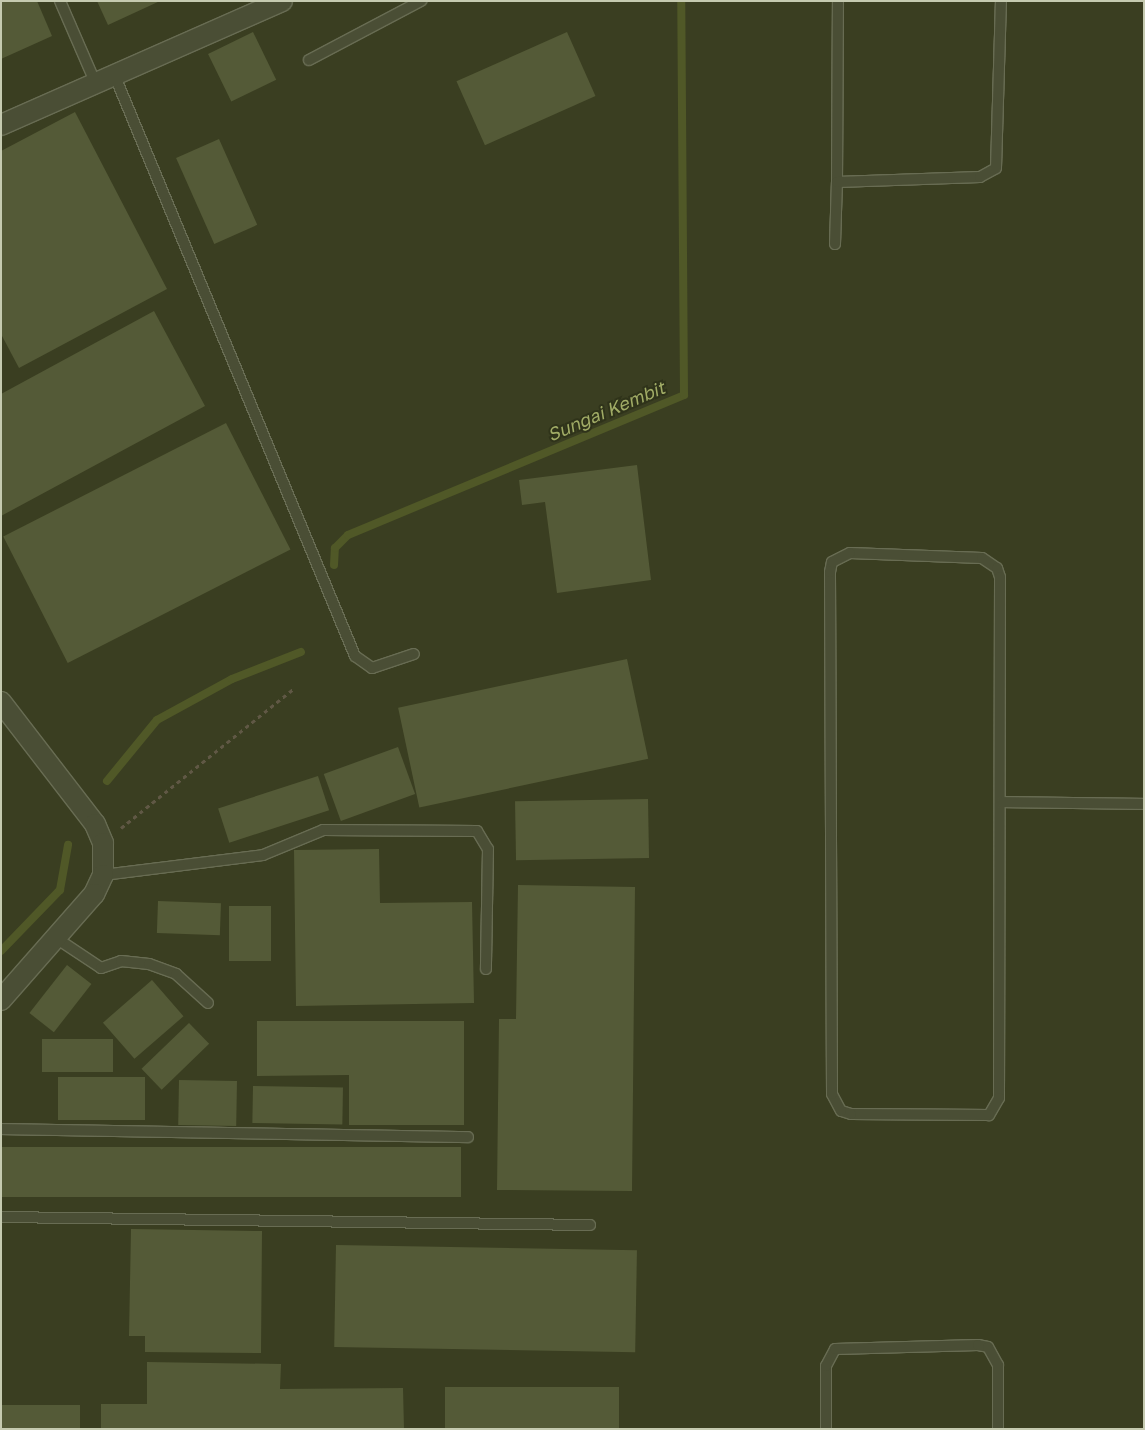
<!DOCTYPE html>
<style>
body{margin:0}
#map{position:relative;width:1145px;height:1430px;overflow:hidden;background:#3a3e21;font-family:"Golos Text",sans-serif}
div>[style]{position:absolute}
.stream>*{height:8px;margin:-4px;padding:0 4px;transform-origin:4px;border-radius:4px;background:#505827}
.building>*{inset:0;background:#545a37;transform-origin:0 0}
.path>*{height:3px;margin-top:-1.5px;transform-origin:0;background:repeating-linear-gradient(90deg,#605845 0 4px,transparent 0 8px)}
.roads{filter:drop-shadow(1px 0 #686c53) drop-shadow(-1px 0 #686c53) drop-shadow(0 1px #686c53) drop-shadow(0 -1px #686c53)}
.lane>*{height:10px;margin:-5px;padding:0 5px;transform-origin:5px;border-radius:5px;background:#4a4e35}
.street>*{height:20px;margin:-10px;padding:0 10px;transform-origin:10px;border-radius:10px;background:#4a4e35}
span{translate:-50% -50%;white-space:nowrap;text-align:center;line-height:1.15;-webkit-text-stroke:4px #2f331a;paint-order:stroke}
.water-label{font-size:18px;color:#a1ac66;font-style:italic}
.frame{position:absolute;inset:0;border:2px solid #c5cab0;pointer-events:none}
</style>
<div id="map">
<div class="stream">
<i style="left:334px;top:565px;width:17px;rotate:-87deg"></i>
<i style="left:335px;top:548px;width:18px;rotate:-45deg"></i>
<i style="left:348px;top:535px;width:364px;rotate:-22.6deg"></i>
<i style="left:684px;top:395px;width:394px;rotate:-90.4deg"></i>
<i style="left:107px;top:781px;width:79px;rotate:-50.7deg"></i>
<i style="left:157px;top:720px;width:85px;rotate:-28.7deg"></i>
<i style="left:232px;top:679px;width:74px;rotate:-21.4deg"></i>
<i style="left:1px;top:951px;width:85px;rotate:-46deg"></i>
<i style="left:60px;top:890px;width:46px;rotate:-79.9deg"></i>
</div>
<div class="building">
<i style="clip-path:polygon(1px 1px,37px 1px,52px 36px,1px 59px)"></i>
<i style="clip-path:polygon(97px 1px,160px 1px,108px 25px)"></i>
<i style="left:253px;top:32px;width:53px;height:50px;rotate:64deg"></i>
<i style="left:567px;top:32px;width:70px;height:121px;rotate:66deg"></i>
<i style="clip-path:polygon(75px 112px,167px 289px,19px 368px,1px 334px,1px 151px)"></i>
<i style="left:219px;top:139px;width:94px;height:47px;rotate:66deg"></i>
<i style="clip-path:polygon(154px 311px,205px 406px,1px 516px,1px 394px)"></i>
<i style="left:226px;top:423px;width:142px;height:250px;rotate:63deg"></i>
<i style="clip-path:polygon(637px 465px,651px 580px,557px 593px,545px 502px,522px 505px,519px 480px)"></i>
<i style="left:627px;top:659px;width:102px;height:234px;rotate:78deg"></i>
<i style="left:398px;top:747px;width:50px;height:79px;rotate:70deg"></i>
<i style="left:318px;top:776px;width:36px;height:105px;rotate:72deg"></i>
<i style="left:648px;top:799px;width:59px;height:133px;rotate:89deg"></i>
<i style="clip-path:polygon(379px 849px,380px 903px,472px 902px,474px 1003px,296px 1006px,294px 850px)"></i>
<i style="clip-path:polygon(518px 885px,635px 887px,632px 1191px,497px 1190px,499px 1019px,516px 1019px)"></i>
<i style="left:158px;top:901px;width:63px;height:32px;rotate:2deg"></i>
<i style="left:229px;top:906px;width:42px;height:55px"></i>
<i style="left:67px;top:965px;width:31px;height:61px;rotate:38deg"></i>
<i style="left:152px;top:980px;width:48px;height:65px;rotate:49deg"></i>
<i style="clip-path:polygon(257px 1021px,464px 1021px,464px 1125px,349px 1125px,349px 1075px,257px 1076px)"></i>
<i style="left:189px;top:1023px;width:29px;height:66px;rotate:46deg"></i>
<i style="left:113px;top:1039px;width:33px;height:71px;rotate:90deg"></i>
<i style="left:145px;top:1077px;width:43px;height:87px;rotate:90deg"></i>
<i style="left:179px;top:1080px;width:58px;height:45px;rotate:1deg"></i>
<i style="left:253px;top:1086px;width:90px;height:37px;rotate:1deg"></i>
<i style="left:1px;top:1147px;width:460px;height:50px"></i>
<i style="clip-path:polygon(131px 1229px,262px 1231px,261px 1353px,145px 1352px,145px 1336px,129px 1336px)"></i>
<i style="left:336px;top:1245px;width:301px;height:102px;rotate:1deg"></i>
<i style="clip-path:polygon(147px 1362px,281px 1364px,280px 1389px,403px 1388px,404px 1429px,101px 1429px,101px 1404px,147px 1404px)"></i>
<i style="left:619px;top:1387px;width:42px;height:174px;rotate:90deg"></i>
<i style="left:1px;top:1405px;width:79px;height:24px"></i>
</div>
<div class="path">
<i style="left:121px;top:828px;width:221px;rotate:-38.9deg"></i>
</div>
<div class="roads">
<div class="lane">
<i style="left:60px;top:1px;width:88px;rotate:66.6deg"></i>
<i style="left:309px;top:60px;width:127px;rotate:-27.8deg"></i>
<i style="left:114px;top:74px;width:630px;rotate:67.51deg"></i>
<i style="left:355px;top:656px;width:21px;rotate:35deg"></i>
<i style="left:372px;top:668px;width:44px;rotate:-18.4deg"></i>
<i style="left:837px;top:182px;width:181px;rotate:-89.7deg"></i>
<i style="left:835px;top:244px;width:62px;rotate:-88.2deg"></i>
<i style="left:837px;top:182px;width:143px;rotate:-2deg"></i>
<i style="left:980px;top:177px;width:18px;rotate:-29deg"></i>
<i style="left:996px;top:168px;width:167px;rotate:-88.3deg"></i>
<i style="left:850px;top:553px;width:132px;rotate:2.2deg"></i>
<i style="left:982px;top:558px;width:18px;rotate:34deg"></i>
<i style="left:997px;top:568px;width:9px;rotate:72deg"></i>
<i style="left:1000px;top:577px;width:521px;rotate:90.11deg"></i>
<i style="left:999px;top:1098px;width:20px;rotate:120deg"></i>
<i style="left:989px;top:1115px;width:138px;rotate:-179.6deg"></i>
<i style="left:851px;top:1114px;width:10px;rotate:-163deg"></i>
<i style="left:841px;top:1111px;width:19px;rotate:-118deg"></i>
<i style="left:832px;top:1094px;width:522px;rotate:-90.22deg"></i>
<i style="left:830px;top:572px;width:10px;rotate:-79deg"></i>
<i style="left:832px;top:562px;width:20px;rotate:-27deg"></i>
<i style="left:1002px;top:802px;width:142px;rotate:0.8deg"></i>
<i style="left:103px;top:875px;width:161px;rotate:-7.1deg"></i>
<i style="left:263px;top:855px;width:65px;rotate:-22.6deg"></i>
<i style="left:323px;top:830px;width:154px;rotate:0.4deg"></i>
<i style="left:477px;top:831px;width:21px;rotate:59deg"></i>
<i style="left:488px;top:849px;width:120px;rotate:91deg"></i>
<i style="left:56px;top:938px;width:54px;rotate:33.7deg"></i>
<i style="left:101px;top:968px;width:21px;rotate:-19deg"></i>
<i style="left:121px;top:961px;width:28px;rotate:6deg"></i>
<i style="left:149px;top:964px;width:29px;rotate:20deg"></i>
<i style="left:176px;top:974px;width:43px;rotate:42.2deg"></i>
<i style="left:1px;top:1129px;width:467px;rotate:1deg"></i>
<i style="left:1px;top:1217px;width:589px;rotate:0.78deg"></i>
<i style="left:826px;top:1429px;width:63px;rotate:-90deg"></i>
<i style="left:826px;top:1366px;width:19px;rotate:-62deg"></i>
<i style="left:835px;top:1349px;width:143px;rotate:-1.6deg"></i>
<i style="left:978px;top:1345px;width:10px;rotate:11deg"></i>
<i style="left:988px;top:1347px;width:21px;rotate:61deg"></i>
<i style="left:998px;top:1365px;width:64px;rotate:90deg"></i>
</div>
<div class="street">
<i style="left:1px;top:125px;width:307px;rotate:-23.8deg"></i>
<i style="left:1px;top:702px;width:154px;rotate:52.4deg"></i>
<i style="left:95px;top:824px;width:21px;rotate:67deg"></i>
<i style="left:103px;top:843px;width:32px;rotate:90deg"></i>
<i style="left:103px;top:875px;width:21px;rotate:115deg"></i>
<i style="left:94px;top:894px;width:141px;rotate:131.3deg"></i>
</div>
</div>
<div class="water-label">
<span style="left:606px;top:411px;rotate:-23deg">Sungai Kembit</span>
</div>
<div class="frame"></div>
</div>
